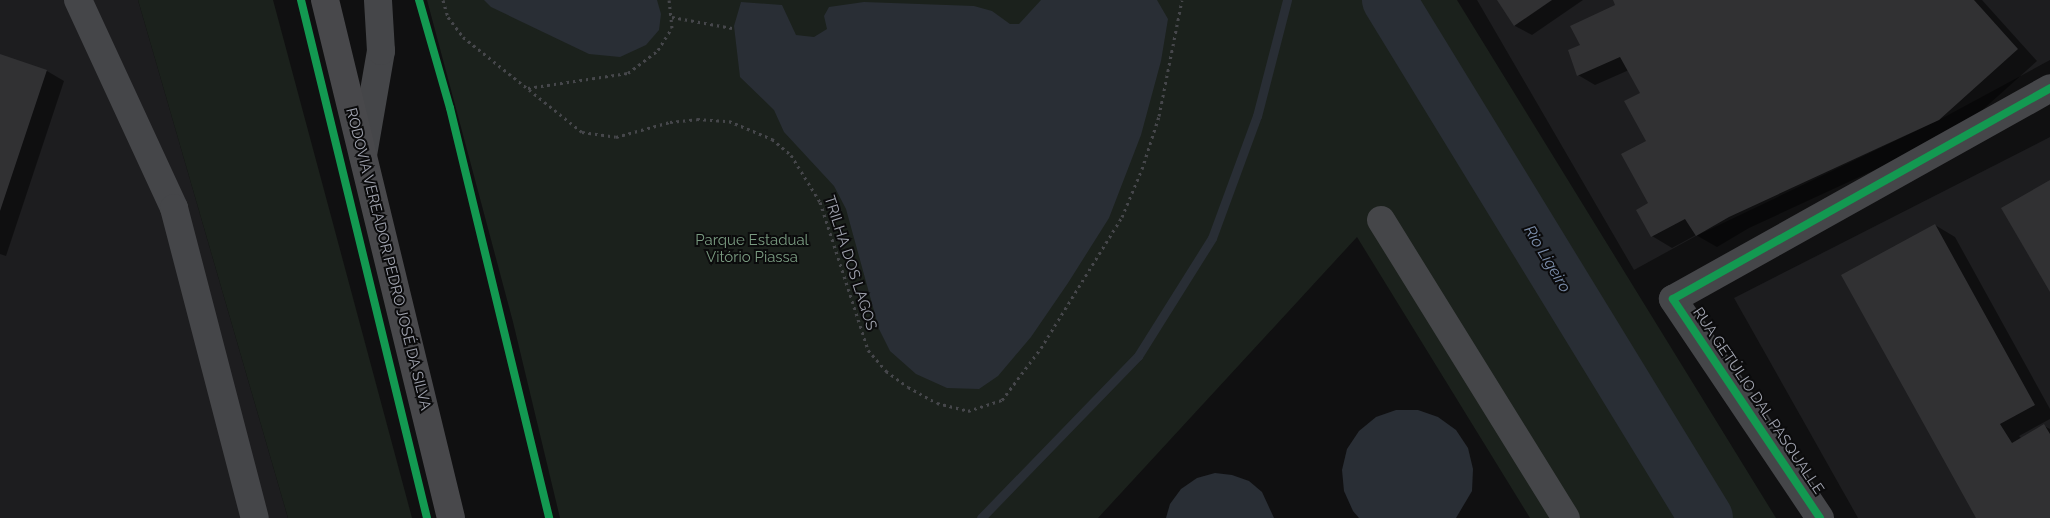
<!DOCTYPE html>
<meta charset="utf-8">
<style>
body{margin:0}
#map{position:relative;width:2050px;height:518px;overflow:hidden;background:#101011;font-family:Raleway,sans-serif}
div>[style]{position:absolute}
.built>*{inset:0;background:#1d1d1f}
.green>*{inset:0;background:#1b211c}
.water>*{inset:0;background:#292e35}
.shadow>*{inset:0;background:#0007}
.stream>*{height:9px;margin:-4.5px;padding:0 4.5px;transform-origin:4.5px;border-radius:4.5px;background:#292e35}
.river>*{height:54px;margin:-27px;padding:0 27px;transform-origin:27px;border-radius:27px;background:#292e35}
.building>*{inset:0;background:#313133}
.path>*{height:3px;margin-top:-1.5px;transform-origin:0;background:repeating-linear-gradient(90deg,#46474b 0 2.5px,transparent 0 6.5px)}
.minor>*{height:28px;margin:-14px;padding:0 14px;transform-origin:14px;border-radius:14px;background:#454649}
.major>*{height:28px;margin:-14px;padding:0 14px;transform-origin:14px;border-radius:14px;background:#48484b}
.cycleway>*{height:8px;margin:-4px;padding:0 4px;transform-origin:4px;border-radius:4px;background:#139951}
span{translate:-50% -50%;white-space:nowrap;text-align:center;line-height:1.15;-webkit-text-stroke:4px #0b0b0c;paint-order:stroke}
.park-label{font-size:15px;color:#7a9b81}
.street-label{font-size:15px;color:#a2a5b1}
.water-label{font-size:16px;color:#7b8daa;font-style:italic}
</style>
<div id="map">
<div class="built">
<i style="clip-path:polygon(0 0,138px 0,288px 518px,0 518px)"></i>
<i style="clip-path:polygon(1477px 0,2050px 0,2050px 60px,1939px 120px,1696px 236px,1634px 270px)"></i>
<i style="clip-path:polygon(2050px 137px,2050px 518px,1858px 518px,1734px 298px)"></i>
</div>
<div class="green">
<i style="clip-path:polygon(138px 0,273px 0,412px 518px,288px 518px)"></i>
<i style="clip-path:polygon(427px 0,1457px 0,1776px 518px,1530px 518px,1357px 237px,1098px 518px,560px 518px,513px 322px)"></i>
</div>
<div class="water">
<i style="clip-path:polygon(484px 0,657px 0,661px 14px,659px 30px,646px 45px,620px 57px,589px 54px,491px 7px)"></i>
<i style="clip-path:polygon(1041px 0,1157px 0,1168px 19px,1161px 61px,1141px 135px,1109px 218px,1068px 283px,1031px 337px,998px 376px,979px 389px,947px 388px,916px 374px,890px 351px,879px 329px,846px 209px,834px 186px,784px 132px,774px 110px,740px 77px,734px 26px,741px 2px,782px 5px,796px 35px,814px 37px,827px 29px,824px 16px,829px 7px,864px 2px,974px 6px,992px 11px,1010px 24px,1019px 24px)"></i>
<i style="clip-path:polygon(1396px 410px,1418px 410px,1438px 417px,1456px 430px,1468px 448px,1473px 469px,1472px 491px,1456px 518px,1359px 518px,1353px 511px,1344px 491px,1342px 470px,1347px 449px,1359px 431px,1376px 417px)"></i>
<i style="clip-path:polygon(1215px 473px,1232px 475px,1249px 481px,1262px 492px,1274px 518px,1166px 518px,1170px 504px,1181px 489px,1197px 478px)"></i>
</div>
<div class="shadow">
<i style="clip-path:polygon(1499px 0,1583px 0,1532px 35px,1515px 26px)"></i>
<i style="clip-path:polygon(1614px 0,1982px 0,2037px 61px,1959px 131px,1749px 228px,1717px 247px,1696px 235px,1672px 248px,1652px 236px,1648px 141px,1642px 93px,1629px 70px,1595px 85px,1578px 75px,1581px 45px,1617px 6px)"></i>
<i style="clip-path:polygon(0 56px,47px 71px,64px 81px,6px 256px,0 254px)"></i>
<i style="clip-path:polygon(1935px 225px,1955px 237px,2050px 409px,2050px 419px,2019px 436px,2022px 439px,2044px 426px,2050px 429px,2050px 518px,1978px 518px)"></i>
</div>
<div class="stream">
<i style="left:981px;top:518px;width:226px;rotate:-45.9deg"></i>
<i style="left:1138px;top:356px;width:139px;rotate:-57.9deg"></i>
<i style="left:1212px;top:238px;width:130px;rotate:-69.8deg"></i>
<i style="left:1257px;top:116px;width:120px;rotate:-75.5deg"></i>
</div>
<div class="river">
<i style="left:1389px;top:0;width:607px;rotate:58.53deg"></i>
</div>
<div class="building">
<i style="clip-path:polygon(1497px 0,1552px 0,1514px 26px)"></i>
<i style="clip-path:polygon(1613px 0,1974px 0,2018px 49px,1939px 120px,1729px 217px,1696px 236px,1685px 219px,1651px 237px,1636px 210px,1648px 203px,1621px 154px,1646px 141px,1624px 101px,1640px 93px,1620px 57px,1577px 76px,1568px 50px,1580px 45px,1570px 26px,1615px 5px)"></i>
<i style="clip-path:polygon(0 54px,47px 70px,0 211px)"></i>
<i style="clip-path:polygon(2050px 180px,2050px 292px,2001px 208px)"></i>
<i style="clip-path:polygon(1935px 224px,2035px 405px,2000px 424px,2012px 443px,2044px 424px,2050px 434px,2050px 518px,1976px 518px,1841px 275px)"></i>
</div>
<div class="path">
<i style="left:443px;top:0;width:18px;rotate:74deg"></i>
<i style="left:448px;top:17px;width:25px;rotate:53deg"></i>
<i style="left:463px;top:37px;width:152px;rotate:38.6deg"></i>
<i style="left:582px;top:132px;width:34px;rotate:8deg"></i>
<i style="left:616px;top:137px;width:56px;rotate:-15.5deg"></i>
<i style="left:670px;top:122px;width:27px;rotate:-6deg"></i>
<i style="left:697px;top:119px;width:32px;rotate:4deg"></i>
<i style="left:729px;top:121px;width:47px;rotate:22.7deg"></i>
<i style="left:772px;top:139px;width:25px;rotate:40deg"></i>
<i style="left:791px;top:155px;width:55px;rotate:58.3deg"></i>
<i style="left:820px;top:202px;width:156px;rotate:72deg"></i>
<i style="left:868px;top:350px;width:28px;rotate:49deg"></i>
<i style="left:886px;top:371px;width:27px;rotate:36deg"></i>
<i style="left:908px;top:387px;width:33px;rotate:29deg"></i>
<i style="left:937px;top:403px;width:32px;rotate:14deg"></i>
<i style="left:968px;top:411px;width:36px;rotate:-18deg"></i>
<i style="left:1002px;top:400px;width:65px;rotate:-53.1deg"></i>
<i style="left:1041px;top:348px;width:154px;rotate:-58.3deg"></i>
<i style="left:1122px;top:217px;width:52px;rotate:-67.4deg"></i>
<i style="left:1142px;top:169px;width:56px;rotate:-72.2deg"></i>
<i style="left:1159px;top:116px;width:118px;rotate:-78.8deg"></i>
<i style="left:672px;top:17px;width:61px;rotate:10.4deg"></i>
<i style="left:528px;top:88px;width:101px;rotate:-8.5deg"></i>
<i style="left:628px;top:73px;width:38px;rotate:-37deg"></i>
<i style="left:658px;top:50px;width:26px;rotate:-58deg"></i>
<i style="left:672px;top:28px;width:28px;rotate:-96deg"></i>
</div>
<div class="minor">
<i style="left:78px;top:0;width:229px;rotate:65.2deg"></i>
<i style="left:174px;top:208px;width:320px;rotate:75.4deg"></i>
<i style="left:363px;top:155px;width:106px;rotate:-80.2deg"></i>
<i style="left:381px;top:51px;width:51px;rotate:-93.4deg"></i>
<i style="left:1381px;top:220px;width:351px;rotate:58.2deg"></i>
<i style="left:1820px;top:518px;width:264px;rotate:-123.9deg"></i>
<i style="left:1673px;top:299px;width:432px;rotate:-29.2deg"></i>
</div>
<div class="major">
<i style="left:325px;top:0;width:533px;rotate:76.33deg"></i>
</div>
<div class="cycleway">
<i style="left:301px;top:0;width:533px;rotate:76.33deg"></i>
<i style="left:419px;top:0;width:112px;rotate:74deg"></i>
<i style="left:450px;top:108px;width:422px;rotate:76.4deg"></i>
<i style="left:1820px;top:518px;width:264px;rotate:-123.9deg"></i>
<i style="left:1673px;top:299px;width:432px;rotate:-29.2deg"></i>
</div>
<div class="park-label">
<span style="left:752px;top:249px">Parque Estadual<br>Vitório Piassa</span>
</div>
<div class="street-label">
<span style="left:388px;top:259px;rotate:76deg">RODOVIA VEREADOR PEDRO JOSÉ DA SILVA</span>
<span style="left:850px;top:263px;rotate:72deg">TRILHA DOS LAGOS</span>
<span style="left:1758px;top:401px;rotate:56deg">RUA GETÚLIO DAL PASQUALLE</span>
</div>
<div class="water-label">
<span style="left:1547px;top:259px;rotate:59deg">Rio Ligeiro</span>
</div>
</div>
